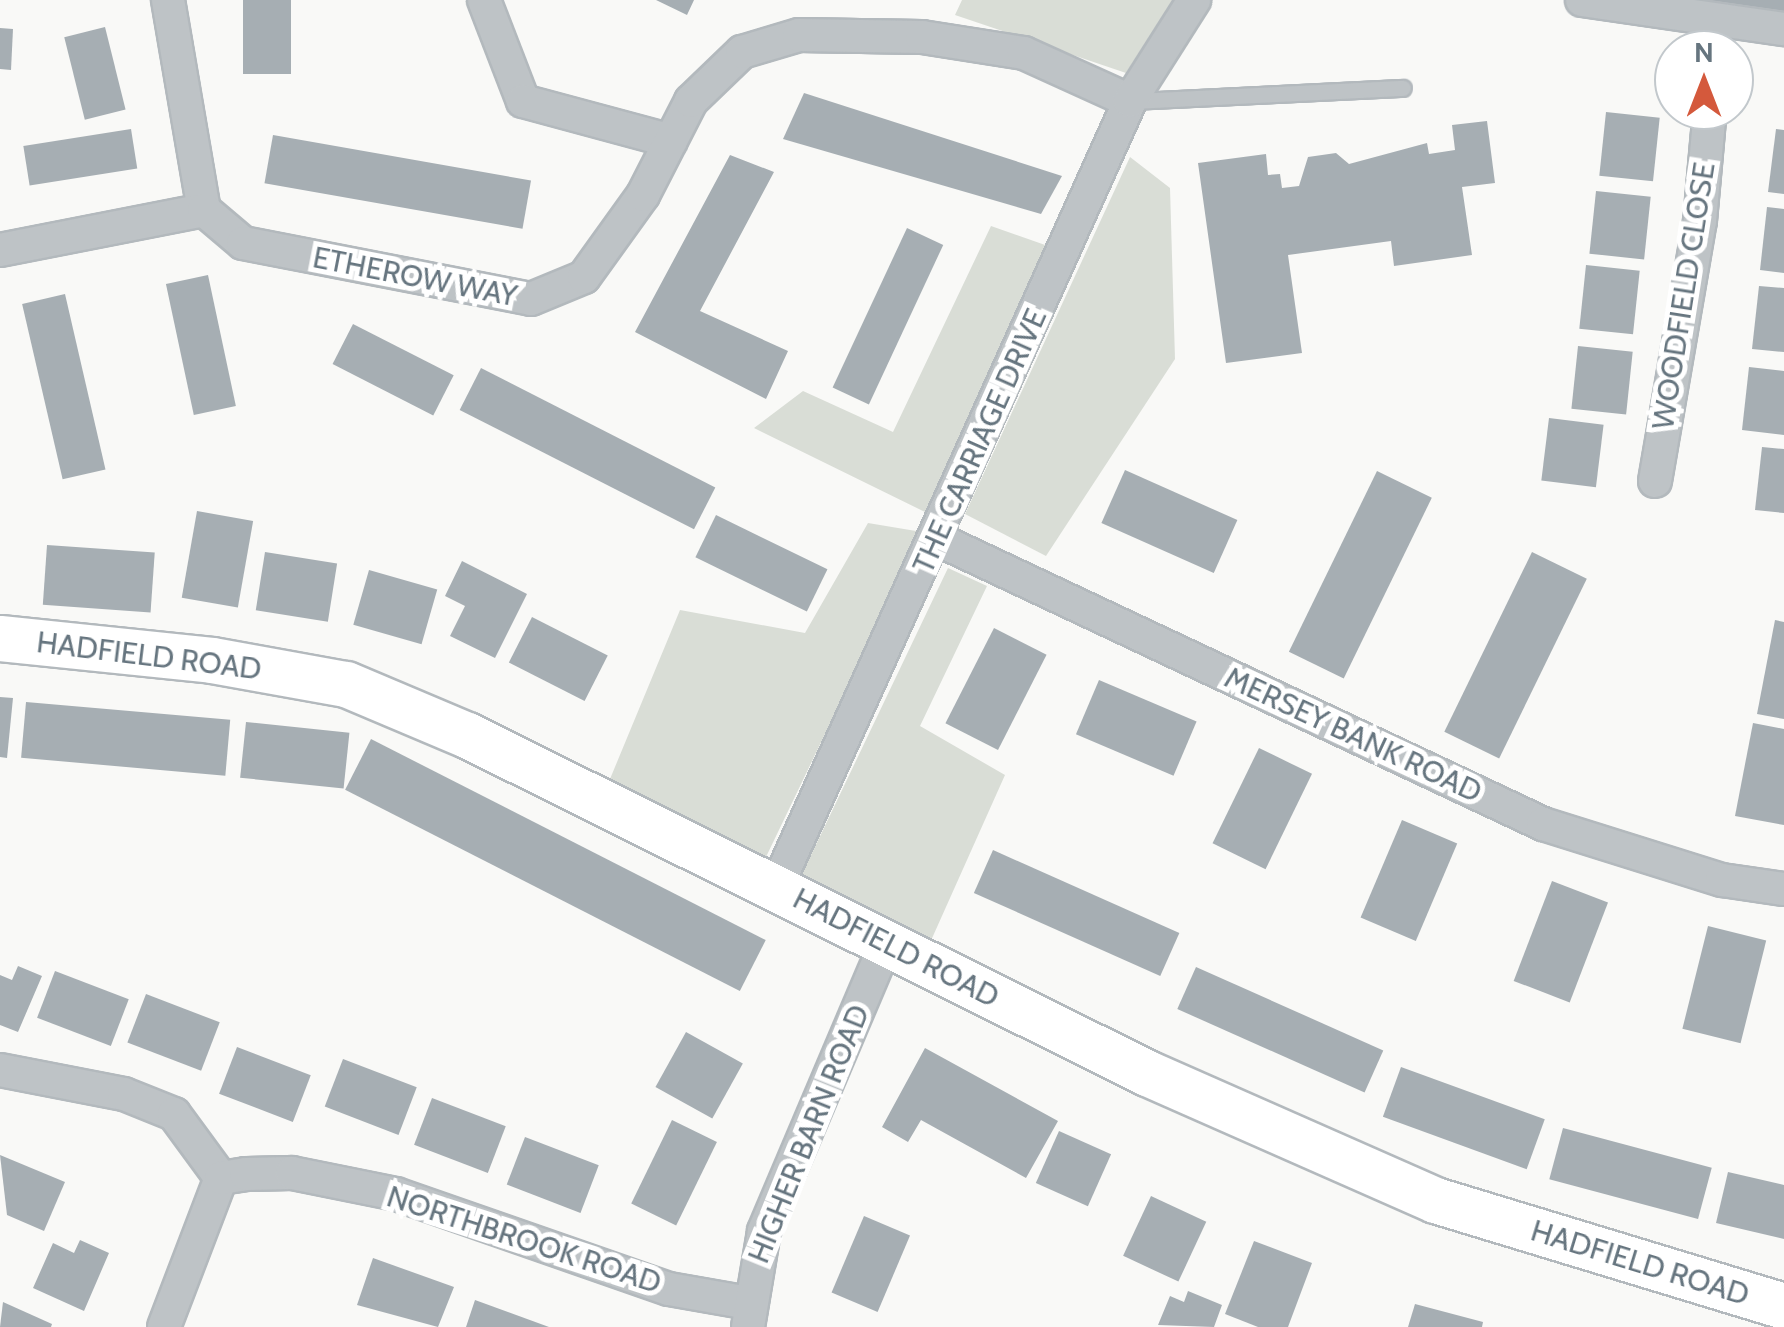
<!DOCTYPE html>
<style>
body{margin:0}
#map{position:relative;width:1784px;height:1327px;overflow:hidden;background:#f9f9f7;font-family:Cabin,sans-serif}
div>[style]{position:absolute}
.green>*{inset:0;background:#d9ddd6}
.building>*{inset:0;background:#a6aeb3;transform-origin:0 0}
.roads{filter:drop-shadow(2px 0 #b3b9bd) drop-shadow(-2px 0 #b3b9bd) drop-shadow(0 2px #b3b9bd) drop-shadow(0 -2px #b3b9bd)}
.lane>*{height:15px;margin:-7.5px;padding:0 7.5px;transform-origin:7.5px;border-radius:7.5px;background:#bec3c6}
.street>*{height:32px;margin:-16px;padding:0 16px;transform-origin:16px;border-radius:16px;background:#bec3c6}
.secondary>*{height:45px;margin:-22.5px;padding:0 22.5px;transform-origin:22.5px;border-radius:22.5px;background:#fff}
span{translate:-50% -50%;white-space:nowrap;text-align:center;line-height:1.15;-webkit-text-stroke:10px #fff;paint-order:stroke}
.street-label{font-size:30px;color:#66757f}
.north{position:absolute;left:1654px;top:30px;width:100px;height:100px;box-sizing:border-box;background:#fff;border:2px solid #c2c8cc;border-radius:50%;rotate:0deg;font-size:28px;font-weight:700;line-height:40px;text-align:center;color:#66757f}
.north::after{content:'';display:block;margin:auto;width:35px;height:45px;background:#d4593c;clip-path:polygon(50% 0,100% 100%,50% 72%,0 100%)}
</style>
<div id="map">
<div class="green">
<i style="clip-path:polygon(962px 0,1173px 0,1126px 73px,955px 15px)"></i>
<i style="clip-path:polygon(1130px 157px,1170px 188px,1175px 359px,1046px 556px,965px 514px)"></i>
<i style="clip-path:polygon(991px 226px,1048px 246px,925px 512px,754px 428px,803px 391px,893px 432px)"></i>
<i style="clip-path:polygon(868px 523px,922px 532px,766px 857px,610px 779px,680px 610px,805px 633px)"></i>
<i style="clip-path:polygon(948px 568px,987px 586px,920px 726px,1005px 775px,929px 945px,801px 876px)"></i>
</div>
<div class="building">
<i style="left:243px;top:0;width:48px;height:74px"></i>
<i style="clip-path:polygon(656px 0,694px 0,687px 15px)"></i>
<i style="clip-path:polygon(1662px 0,1784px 0,1784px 22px)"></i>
<i style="left:105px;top:27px;width:85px;height:42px;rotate:76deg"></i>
<i style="clip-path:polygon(0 28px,13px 29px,11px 70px,0 69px)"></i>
<i style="clip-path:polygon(804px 93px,1062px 176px,1041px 214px,783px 139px)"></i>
<i style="left:1606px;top:112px;width:54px;height:64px;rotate:6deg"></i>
<i style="clip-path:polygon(1487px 121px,1495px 183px,1462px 187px,1472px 255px,1394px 266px,1391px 241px,1288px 255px,1302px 353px,1226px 363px,1198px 163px,1266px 154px,1268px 175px,1280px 174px,1282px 188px,1299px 186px,1308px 157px,1336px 153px,1349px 164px,1427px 143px,1429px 154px,1455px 150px,1452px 125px)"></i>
<i style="left:131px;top:129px;width:40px;height:109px;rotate:81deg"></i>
<i style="clip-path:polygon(1776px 129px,1784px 130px,1784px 194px,1768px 192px)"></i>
<i style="left:273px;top:135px;width:262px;height:49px;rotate:10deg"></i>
<i style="clip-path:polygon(730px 155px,774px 172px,700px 311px,788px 351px,766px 399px,635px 332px)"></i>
<i style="left:1596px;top:191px;width:55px;height:63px;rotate:6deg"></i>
<i style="clip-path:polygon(1767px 207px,1784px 209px,1784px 273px,1760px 270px)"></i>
<i style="left:907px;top:228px;width:40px;height:176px;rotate:25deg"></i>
<i style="left:1586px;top:265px;width:54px;height:64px;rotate:6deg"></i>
<i style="left:208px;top:275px;width:134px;height:43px;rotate:78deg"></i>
<i style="clip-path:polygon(1759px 286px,1784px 288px,1784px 352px,1752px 349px)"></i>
<i style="left:65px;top:294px;width:180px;height:44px;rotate:77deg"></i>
<i style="left:353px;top:324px;width:113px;height:45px;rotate:27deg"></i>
<i style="left:1578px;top:346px;width:55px;height:63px;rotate:6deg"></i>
<i style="clip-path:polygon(1749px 367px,1784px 371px,1784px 435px,1742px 430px)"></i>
<i style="left:481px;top:368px;width:263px;height:47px;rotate:27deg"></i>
<i style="left:1549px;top:418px;width:55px;height:63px;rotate:7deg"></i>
<i style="clip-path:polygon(1762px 447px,1784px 449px,1784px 513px,1755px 510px)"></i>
<i style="left:1125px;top:470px;width:123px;height:58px;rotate:24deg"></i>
<i style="left:1377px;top:471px;width:61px;height:201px;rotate:26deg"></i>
<i style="left:197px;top:511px;width:57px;height:88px;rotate:10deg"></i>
<i style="left:716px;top:515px;width:124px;height:47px;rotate:26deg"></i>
<i style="left:47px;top:545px;width:108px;height:60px;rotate:4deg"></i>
<i style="left:265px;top:552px;width:73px;height:59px;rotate:9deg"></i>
<i style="left:1532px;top:552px;width:61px;height:200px;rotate:26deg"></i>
<i style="clip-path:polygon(462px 561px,527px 594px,495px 658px,450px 636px,465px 606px,445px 596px)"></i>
<i style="left:369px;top:570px;width:71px;height:57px;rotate:16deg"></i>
<i style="left:532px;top:617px;width:85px;height:51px;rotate:27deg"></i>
<i style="clip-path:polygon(1775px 620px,1784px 622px,1784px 719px,1757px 714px)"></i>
<i style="left:994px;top:628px;width:59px;height:107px;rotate:27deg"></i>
<i style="left:1099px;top:680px;width:106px;height:59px;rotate:23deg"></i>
<i style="clip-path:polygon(0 697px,13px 698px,7px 758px,0 757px)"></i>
<i style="left:26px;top:702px;width:205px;height:56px;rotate:5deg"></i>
<i style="left:246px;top:722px;width:104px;height:56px;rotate:6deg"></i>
<i style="clip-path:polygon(1753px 723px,1784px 729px,1784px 825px,1735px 816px)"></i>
<i style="left:371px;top:739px;width:443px;height:57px;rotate:27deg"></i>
<i style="left:1259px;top:748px;width:59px;height:106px;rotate:26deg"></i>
<i style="left:1402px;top:820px;width:60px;height:106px;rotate:23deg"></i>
<i style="left:993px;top:850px;width:204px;height:47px;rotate:24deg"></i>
<i style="left:1552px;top:881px;width:60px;height:107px;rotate:21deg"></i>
<i style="left:1708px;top:926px;width:60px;height:106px;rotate:14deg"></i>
<i style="clip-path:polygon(18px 966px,42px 976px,18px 1032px,0 1025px,0 975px,12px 980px)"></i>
<i style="left:1196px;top:967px;width:205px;height:46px;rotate:24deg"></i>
<i style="left:55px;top:971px;width:79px;height:50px;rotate:21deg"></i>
<i style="left:146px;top:994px;width:79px;height:52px;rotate:21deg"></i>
<i style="left:686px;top:1032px;width:65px;height:63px;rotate:29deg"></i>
<i style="left:237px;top:1047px;width:79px;height:50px;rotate:21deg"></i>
<i style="clip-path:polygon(925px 1048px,1058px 1121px,1026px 1178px,921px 1120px,908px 1142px,882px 1127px)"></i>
<i style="left:343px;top:1059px;width:79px;height:51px;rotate:21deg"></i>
<i style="left:1401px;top:1067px;width:153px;height:53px;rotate:20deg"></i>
<i style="left:432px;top:1098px;width:79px;height:50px;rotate:21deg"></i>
<i style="left:672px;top:1120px;width:50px;height:93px;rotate:26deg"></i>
<i style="left:1563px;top:1128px;width:154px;height:53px;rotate:15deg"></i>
<i style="left:1059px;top:1131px;width:57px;height:57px;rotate:24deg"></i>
<i style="left:525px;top:1137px;width:79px;height:51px;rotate:21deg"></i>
<i style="clip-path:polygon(0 1155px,65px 1182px,44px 1231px,7px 1215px)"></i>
<i style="clip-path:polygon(1728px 1172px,1784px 1185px,1784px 1239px,1716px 1223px)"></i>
<i style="left:1151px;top:1196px;width:61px;height:66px;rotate:25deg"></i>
<i style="left:864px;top:1216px;width:50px;height:83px;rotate:23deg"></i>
<i style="clip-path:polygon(80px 1240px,109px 1253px,84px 1311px,33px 1288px,53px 1243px,74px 1253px)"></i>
<i style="clip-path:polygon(1254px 1241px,1312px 1263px,1288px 1327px,1258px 1327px,1225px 1314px)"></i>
<i style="clip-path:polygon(373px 1258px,454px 1287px,438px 1327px,357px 1305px)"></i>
<i style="clip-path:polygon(1188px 1291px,1222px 1305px,1214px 1327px,1158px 1325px,1170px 1296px,1184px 1302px)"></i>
<i style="clip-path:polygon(475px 1300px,549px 1327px,466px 1327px)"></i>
<i style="clip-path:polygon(3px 1302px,52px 1324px,51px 1327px,0 1327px)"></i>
<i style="clip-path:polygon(1415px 1304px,1483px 1322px,1482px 1327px,1408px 1327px)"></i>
</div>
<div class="roads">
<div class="lane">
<i style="left:1134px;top:101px;width:269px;rotate:-2.8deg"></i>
</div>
<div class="street">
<i style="left:168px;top:0;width:213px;rotate:80.3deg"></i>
<i style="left:484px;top:0;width:108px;rotate:68.9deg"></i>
<i style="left:523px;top:101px;width:153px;rotate:15.1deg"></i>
<i style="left:1582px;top:0;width:204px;rotate:8.2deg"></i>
<i style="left:0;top:250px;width:208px;rotate:-11.1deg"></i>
<i style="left:204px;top:210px;width:51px;rotate:40.2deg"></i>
<i style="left:243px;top:243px;width:293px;rotate:11deg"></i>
<i style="left:531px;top:299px;width:57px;rotate:-22.5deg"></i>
<i style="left:584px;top:277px;width:101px;rotate:-54.3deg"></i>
<i style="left:643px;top:195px;width:106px;rotate:-62.9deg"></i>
<i style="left:691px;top:101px;width:71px;rotate:-43.9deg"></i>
<i style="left:742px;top:52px;width:59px;rotate:-16.6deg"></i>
<i style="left:799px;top:35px;width:123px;rotate:0.9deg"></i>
<i style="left:922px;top:37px;width:103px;rotate:8.9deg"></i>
<i style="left:1024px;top:53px;width:116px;rotate:24.4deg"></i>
<i style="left:1655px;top:481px;width:264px;rotate:-80.2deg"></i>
<i style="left:1700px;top:221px;width:111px;rotate:-84.9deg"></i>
<i style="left:937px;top:539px;width:670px;rotate:25.19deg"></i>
<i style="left:1543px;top:824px;width:188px;rotate:17.4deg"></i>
<i style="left:1722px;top:880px;width:63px;rotate:8.3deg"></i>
<i style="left:776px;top:888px;width:863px;rotate:-65.78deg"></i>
<i style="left:1130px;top:101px;width:120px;rotate:-57.6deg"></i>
<i style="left:0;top:1070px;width:126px;rotate:11deg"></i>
<i style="left:124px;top:1094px;width:54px;rotate:21.8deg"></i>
<i style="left:174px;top:1114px;width:79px;rotate:53.7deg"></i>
<i style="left:164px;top:1327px;width:160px;rotate:-69.1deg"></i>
<i style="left:221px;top:1178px;width:25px;rotate:-9deg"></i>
<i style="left:246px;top:1174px;width:46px;rotate:-1.2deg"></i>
<i style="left:292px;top:1173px;width:106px;rotate:11.4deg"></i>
<i style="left:396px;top:1194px;width:289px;rotate:19.2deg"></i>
<i style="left:669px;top:1289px;width:81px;rotate:9.9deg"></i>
<i style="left:748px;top:1327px;width:97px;rotate:-80.5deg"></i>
<i style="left:764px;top:1231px;width:312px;rotate:-67deg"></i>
</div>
<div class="secondary">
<i style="left:0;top:638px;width:213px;rotate:5.9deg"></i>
<i style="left:212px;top:660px;width:136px;rotate:10.2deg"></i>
<i style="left:346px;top:684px;width:131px;rotate:22.9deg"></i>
<i style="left:467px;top:735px;width:759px;rotate:26.43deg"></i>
<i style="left:1147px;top:1073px;width:315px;rotate:23.8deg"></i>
<i style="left:1435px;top:1200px;width:365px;rotate:16.9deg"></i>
</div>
</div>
<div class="street-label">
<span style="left:415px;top:277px;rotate:11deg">ETHEROW WAY</span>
<span style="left:1684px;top:296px;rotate:-81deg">WOODFIELD CLOSE</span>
<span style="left:980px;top:441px;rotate:-66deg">THE CARRIAGE DRIVE</span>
<span style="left:149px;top:656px;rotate:7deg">HADFIELD ROAD</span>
<span style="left:1353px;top:735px;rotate:25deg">MERSEY BANK ROAD</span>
<span style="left:896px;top:948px;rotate:27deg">HADFIELD ROAD</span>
<span style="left:809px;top:1134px;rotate:-68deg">HIGHER BARN ROAD</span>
<span style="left:524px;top:1240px;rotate:18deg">NORTHBROOK ROAD</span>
<span style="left:1640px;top:1263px;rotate:17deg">HADFIELD ROAD</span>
</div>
<div class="north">N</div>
</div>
